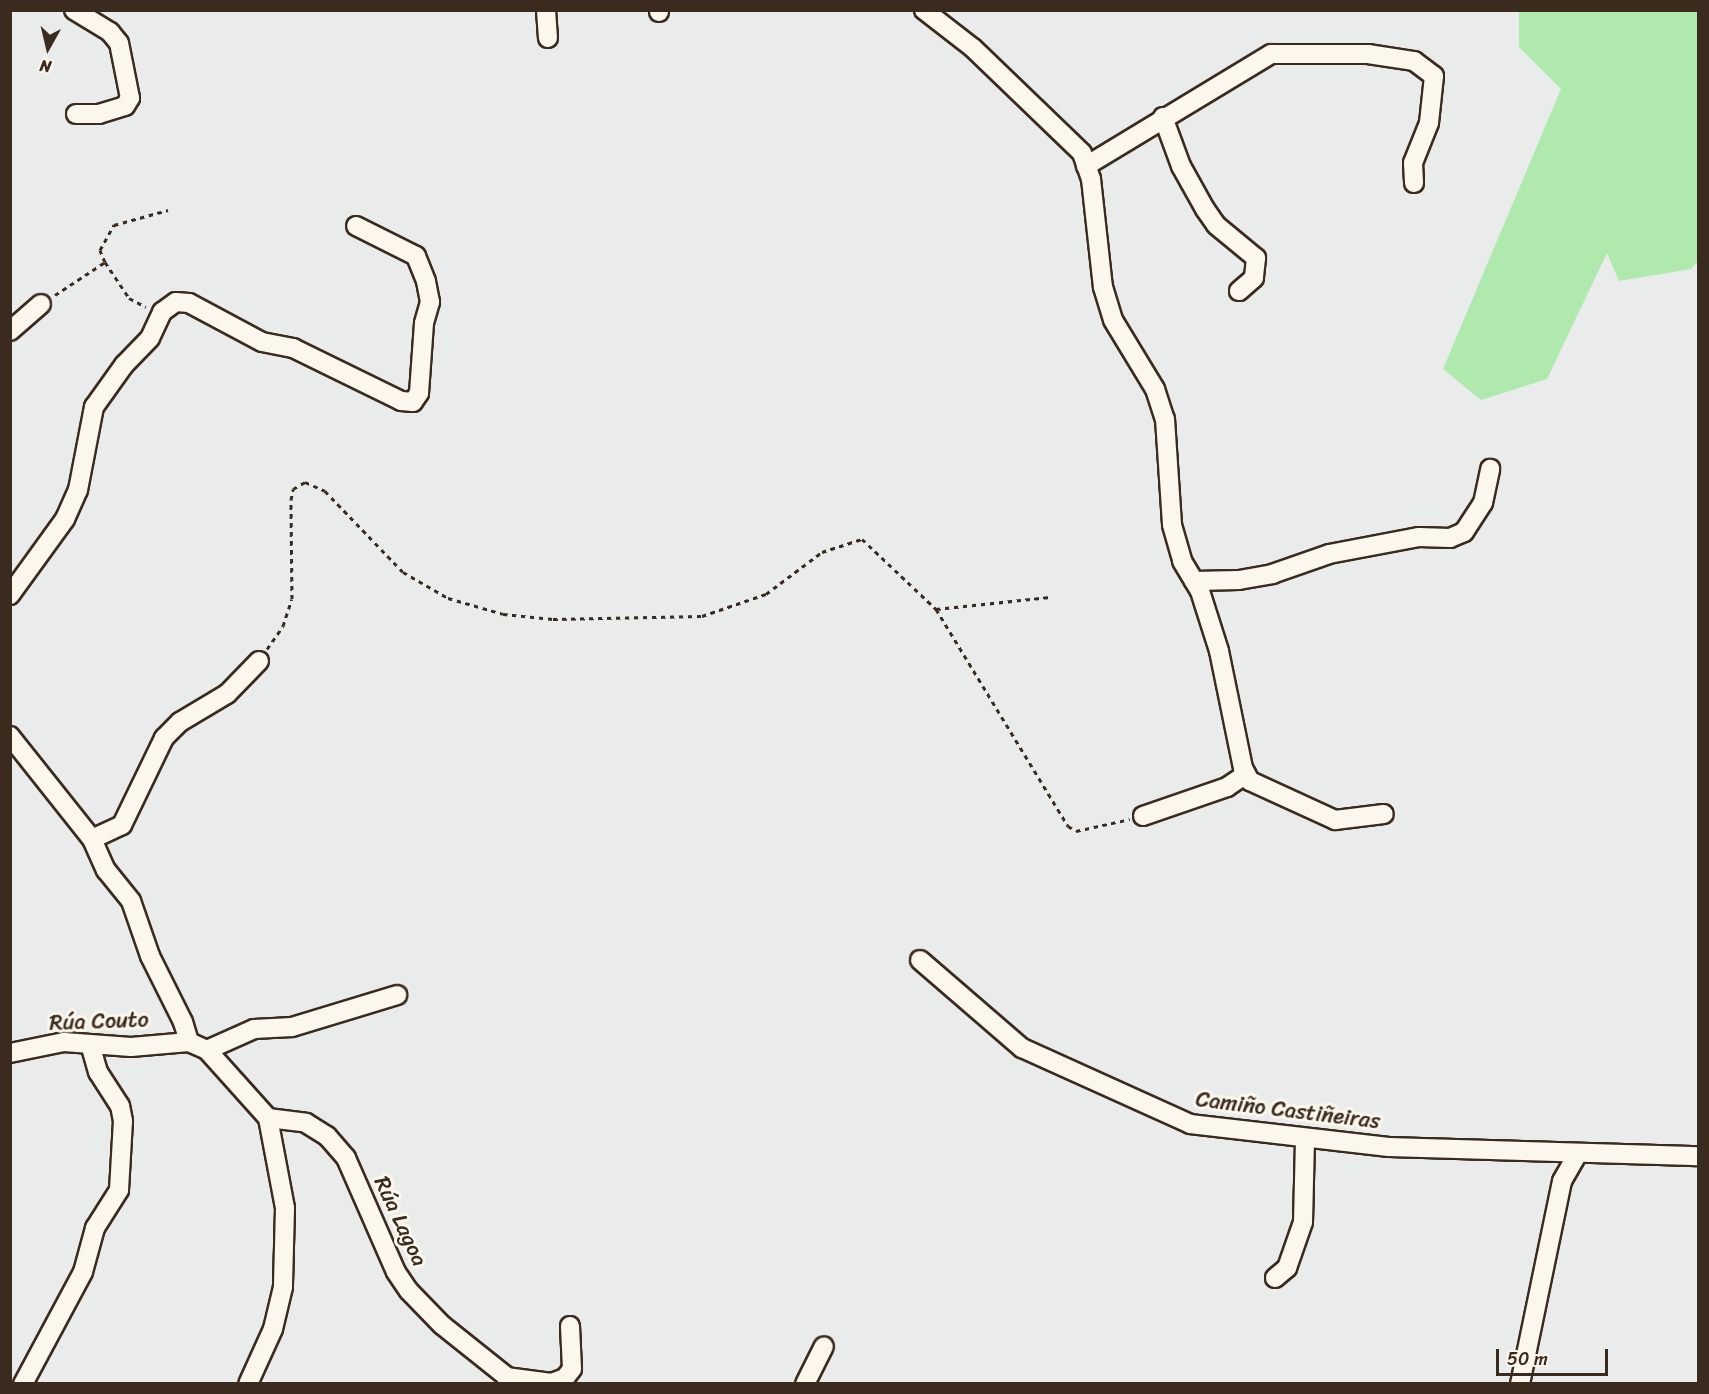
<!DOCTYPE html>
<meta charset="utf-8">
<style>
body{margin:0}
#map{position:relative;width:1709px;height:1394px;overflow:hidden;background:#eaecec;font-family:Sriracha,sans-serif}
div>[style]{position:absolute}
.green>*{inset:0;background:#afe9ae}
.path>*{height:3px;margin-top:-1.5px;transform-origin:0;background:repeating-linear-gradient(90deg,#3b2a1e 0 4.5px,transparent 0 9px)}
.roads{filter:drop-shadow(2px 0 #3b2a1e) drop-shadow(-2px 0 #3b2a1e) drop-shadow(0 2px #3b2a1e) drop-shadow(0 -2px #3b2a1e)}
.street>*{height:18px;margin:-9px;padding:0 9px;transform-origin:9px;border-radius:9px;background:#fbf7ec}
span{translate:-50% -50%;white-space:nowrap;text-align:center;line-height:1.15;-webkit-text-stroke:6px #fbf7ec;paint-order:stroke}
.street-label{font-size:22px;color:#3b2a1e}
.frame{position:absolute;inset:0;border:12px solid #3b2a1e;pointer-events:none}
.north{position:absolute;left:18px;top:18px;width:60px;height:60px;-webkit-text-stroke:4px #fbf7ec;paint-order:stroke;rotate:188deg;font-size:16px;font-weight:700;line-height:24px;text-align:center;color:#3b2a1e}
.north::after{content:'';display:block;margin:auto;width:21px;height:27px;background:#3b2a1e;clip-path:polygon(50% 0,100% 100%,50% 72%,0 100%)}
.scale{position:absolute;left:1496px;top:1349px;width:112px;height:27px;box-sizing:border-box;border:3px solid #3b2a1e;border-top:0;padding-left:8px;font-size:18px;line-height:21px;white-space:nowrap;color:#3b2a1e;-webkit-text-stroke:4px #fbf7ec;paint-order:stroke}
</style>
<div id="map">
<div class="green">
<i style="clip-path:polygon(1519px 11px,1698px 11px,1698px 261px,1691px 269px,1619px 281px,1607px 253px,1547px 379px,1481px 400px,1443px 369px,1561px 89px,1519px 47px)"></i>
</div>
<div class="path">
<i style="left:105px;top:262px;width:13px;rotate:-113deg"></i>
<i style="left:100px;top:250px;width:29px;rotate:-61deg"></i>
<i style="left:114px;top:225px;width:56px;rotate:-15.5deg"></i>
<i style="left:55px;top:295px;width:60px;rotate:-33.4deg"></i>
<i style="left:105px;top:262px;width:43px;rotate:56.3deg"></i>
<i style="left:129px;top:298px;width:19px;rotate:28deg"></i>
<i style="left:936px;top:609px;width:115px;rotate:-6deg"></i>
<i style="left:267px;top:649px;width:28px;rotate:-55deg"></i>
<i style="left:283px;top:626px;width:28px;rotate:-72deg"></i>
<i style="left:292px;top:599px;width:99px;rotate:-90.6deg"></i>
<i style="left:291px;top:500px;width:11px;rotate:-80deg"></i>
<i style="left:293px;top:489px;width:14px;rotate:-30deg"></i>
<i style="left:305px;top:482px;width:22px;rotate:24deg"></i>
<i style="left:325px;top:491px;width:112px;rotate:46.1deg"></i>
<i style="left:403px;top:572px;width:52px;rotate:30deg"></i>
<i style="left:448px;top:598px;width:57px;rotate:16.2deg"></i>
<i style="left:503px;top:614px;width:50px;rotate:5.7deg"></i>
<i style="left:553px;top:619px;width:149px;rotate:-1.2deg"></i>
<i style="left:702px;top:616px;width:68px;rotate:-19deg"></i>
<i style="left:766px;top:594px;width:70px;rotate:-36.9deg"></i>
<i style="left:822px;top:552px;width:42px;rotate:-18deg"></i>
<i style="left:862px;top:539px;width:102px;rotate:43.4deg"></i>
<i style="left:936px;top:609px;width:254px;rotate:58.7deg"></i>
<i style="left:1068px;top:826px;width:9px;rotate:32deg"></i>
<i style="left:1076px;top:831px;width:55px;rotate:-12.5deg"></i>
</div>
<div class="roads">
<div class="street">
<i style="left:74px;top:10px;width:42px;rotate:31.4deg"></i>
<i style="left:110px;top:32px;width:14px;rotate:51deg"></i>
<i style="left:119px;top:43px;width:56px;rotate:78.7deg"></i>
<i style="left:130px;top:98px;width:9px;rotate:122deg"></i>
<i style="left:125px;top:106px;width:27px;rotate:163deg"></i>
<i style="left:99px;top:114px;width:23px;rotate:180deg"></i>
<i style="left:546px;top:10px;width:28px;rotate:86deg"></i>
<i style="left:924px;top:10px;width:62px;rotate:37.8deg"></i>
<i style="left:973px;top:48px;width:151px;rotate:43.9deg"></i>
<i style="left:1082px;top:153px;width:28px;rotate:71deg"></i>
<i style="left:1091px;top:179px;width:109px;rotate:83.7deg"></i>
<i style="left:1103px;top:287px;width:34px;rotate:73deg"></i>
<i style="left:1113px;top:320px;width:81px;rotate:58.7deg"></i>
<i style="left:1155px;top:389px;width:32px;rotate:72deg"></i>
<i style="left:1165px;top:419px;width:106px;rotate:86.2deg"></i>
<i style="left:1172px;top:525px;width:37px;rotate:74deg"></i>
<i style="left:1182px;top:561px;width:35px;rotate:59deg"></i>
<i style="left:1200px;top:591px;width:63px;rotate:72.4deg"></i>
<i style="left:1219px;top:651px;width:119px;rotate:78.4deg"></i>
<i style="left:1243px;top:768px;width:15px;rotate:62deg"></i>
<i style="left:1250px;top:781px;width:94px;rotate:24.6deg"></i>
<i style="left:1335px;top:820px;width:49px;rotate:-7deg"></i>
<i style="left:659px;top:12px;width:2px;rotate:-90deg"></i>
<i style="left:1163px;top:117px;width:52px;rotate:69.8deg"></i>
<i style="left:1181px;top:166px;width:49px;rotate:60.8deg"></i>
<i style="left:1205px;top:209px;width:19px;rotate:55deg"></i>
<i style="left:1216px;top:225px;width:52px;rotate:39.5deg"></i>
<i style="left:1256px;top:258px;width:20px;rotate:96deg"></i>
<i style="left:1254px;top:278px;width:20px;rotate:139deg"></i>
<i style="left:1086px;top:166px;width:216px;rotate:-31.2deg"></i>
<i style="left:1271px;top:54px;width:97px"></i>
<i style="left:1368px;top:54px;width:47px;rotate:8.7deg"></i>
<i style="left:1414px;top:61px;width:25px;rotate:37deg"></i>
<i style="left:1434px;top:76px;width:47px;rotate:96.1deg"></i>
<i style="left:1429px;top:123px;width:43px;rotate:111.8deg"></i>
<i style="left:1413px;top:163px;width:20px;rotate:87deg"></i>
<i style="left:10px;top:331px;width:41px;rotate:-41.1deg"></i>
<i style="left:1194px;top:581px;width:45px;rotate:-1.3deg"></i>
<i style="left:1239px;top:580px;width:34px;rotate:-10deg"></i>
<i style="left:1272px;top:574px;width:60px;rotate:-19.3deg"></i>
<i style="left:1329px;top:554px;width:92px;rotate:-10.7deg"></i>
<i style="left:1419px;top:537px;width:31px;rotate:2deg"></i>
<i style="left:1450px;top:538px;width:15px;rotate:-23deg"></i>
<i style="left:1464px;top:532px;width:35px;rotate:-57deg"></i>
<i style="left:1483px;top:503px;width:35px;rotate:-78deg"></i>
<i style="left:10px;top:595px;width:94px;rotate:-54.1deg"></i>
<i style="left:65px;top:519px;width:32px;rotate:-66deg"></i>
<i style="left:78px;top:490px;width:85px;rotate:-79.1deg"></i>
<i style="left:94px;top:407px;width:52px;rotate:-54.5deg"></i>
<i style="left:124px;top:365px;width:37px;rotate:-46deg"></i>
<i style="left:150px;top:338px;width:29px;rotate:-65deg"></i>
<i style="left:162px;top:312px;width:17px;rotate:-36deg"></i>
<i style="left:176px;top:302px;width:13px;rotate:4deg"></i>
<i style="left:189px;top:303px;width:83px;rotate:28.1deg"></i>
<i style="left:262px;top:342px;width:32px;rotate:11deg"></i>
<i style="left:293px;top:348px;width:120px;rotate:26.1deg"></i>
<i style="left:401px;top:401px;width:12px;rotate:5deg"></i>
<i style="left:413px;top:402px;width:11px;rotate:-56deg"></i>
<i style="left:419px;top:393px;width:70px;rotate:-85.9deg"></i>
<i style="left:424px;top:323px;width:22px;rotate:-74deg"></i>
<i style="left:430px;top:302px;width:21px;rotate:-101deg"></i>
<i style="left:426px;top:281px;width:27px;rotate:-112deg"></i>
<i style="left:416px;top:256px;width:67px;rotate:-153.4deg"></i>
<i style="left:10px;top:736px;width:132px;rotate:51.5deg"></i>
<i style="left:92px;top:839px;width:34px;rotate:66deg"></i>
<i style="left:106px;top:870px;width:40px;rotate:51deg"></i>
<i style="left:131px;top:901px;width:58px;rotate:70.9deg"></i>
<i style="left:150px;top:956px;width:74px;rotate:63.4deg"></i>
<i style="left:183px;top:1022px;width:21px;rotate:73deg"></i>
<i style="left:189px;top:1042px;width:20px;rotate:24deg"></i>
<i style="left:207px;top:1050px;width:91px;rotate:48.1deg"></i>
<i style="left:268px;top:1118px;width:92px;rotate:79.3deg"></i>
<i style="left:285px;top:1208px;width:79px;rotate:91.5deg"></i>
<i style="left:283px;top:1287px;width:43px;rotate:103.4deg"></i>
<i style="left:273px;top:1329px;width:60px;rotate:114.4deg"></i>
<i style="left:1143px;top:816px;width:89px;rotate:-19deg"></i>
<i style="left:1227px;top:787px;width:23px;rotate:-34deg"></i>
<i style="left:92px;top:839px;width:33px;rotate:-25deg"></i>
<i style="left:122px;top:825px;width:97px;rotate:-64.2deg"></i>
<i style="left:164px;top:738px;width:23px;rotate:-45deg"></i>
<i style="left:180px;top:722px;width:55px;rotate:-30.8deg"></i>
<i style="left:227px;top:694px;width:46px;rotate:-45.9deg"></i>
<i style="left:920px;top:960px;width:135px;rotate:40.8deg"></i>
<i style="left:1022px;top:1048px;width:184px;rotate:24.3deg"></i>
<i style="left:1190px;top:1124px;width:200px;rotate:6.6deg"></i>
<i style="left:1389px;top:1147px;width:309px;rotate:1.7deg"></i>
<i style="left:207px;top:1050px;width:51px;rotate:-24.1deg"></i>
<i style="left:254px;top:1029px;width:38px;rotate:-3deg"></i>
<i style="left:292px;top:1027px;width:110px;rotate:-16.9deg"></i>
<i style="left:10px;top:1053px;width:55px;rotate:-11.5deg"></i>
<i style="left:64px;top:1042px;width:67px;rotate:4.3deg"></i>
<i style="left:131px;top:1047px;width:58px;rotate:-4.9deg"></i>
<i style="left:268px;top:1118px;width:38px;rotate:7deg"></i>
<i style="left:306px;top:1123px;width:25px;rotate:32deg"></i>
<i style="left:327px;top:1136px;width:29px;rotate:49deg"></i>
<i style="left:346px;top:1158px;width:124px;rotate:66.3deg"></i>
<i style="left:396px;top:1272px;width:23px;rotate:56deg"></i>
<i style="left:409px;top:1291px;width:47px;rotate:45.9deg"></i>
<i style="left:442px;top:1325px;width:95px;rotate:38.6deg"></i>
<i style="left:1275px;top:1278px;width:16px;rotate:-40deg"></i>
<i style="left:1287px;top:1268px;width:49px;rotate:-70.8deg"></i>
<i style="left:1303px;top:1222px;width:84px;rotate:-88.6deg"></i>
<i style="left:506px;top:1377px;width:46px;rotate:7.4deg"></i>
<i style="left:552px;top:1383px;width:14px;rotate:-21deg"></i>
<i style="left:565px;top:1378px;width:11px;rotate:-52deg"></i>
<i style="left:572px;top:1369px;width:43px;rotate:-92.7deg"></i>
<i style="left:23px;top:1384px;width:127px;rotate:-61.8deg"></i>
<i style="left:83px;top:1272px;width:46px;rotate:-74.7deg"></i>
<i style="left:95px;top:1228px;width:45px;rotate:-57.7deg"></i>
<i style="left:119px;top:1190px;width:69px;rotate:-86.7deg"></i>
<i style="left:123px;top:1121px;width:15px;rotate:-101deg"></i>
<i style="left:120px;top:1106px;width:40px;rotate:-122.9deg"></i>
<i style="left:98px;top:1072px;width:29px;rotate:-106deg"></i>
<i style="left:805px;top:1384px;width:42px;rotate:-63.4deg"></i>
<i style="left:1520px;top:1384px;width:207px;rotate:-78.3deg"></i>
<i style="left:1562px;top:1181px;width:32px;rotate:-60deg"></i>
</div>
</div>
<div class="street-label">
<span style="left:99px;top:1021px;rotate:-2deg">Rúa Couto</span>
<span style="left:1288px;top:1110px;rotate:7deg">Camiño Castiñeiras</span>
<span style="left:401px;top:1221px;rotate:65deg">Rúa Lagoa</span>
</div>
<div class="frame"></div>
<div class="north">N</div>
<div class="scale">50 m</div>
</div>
